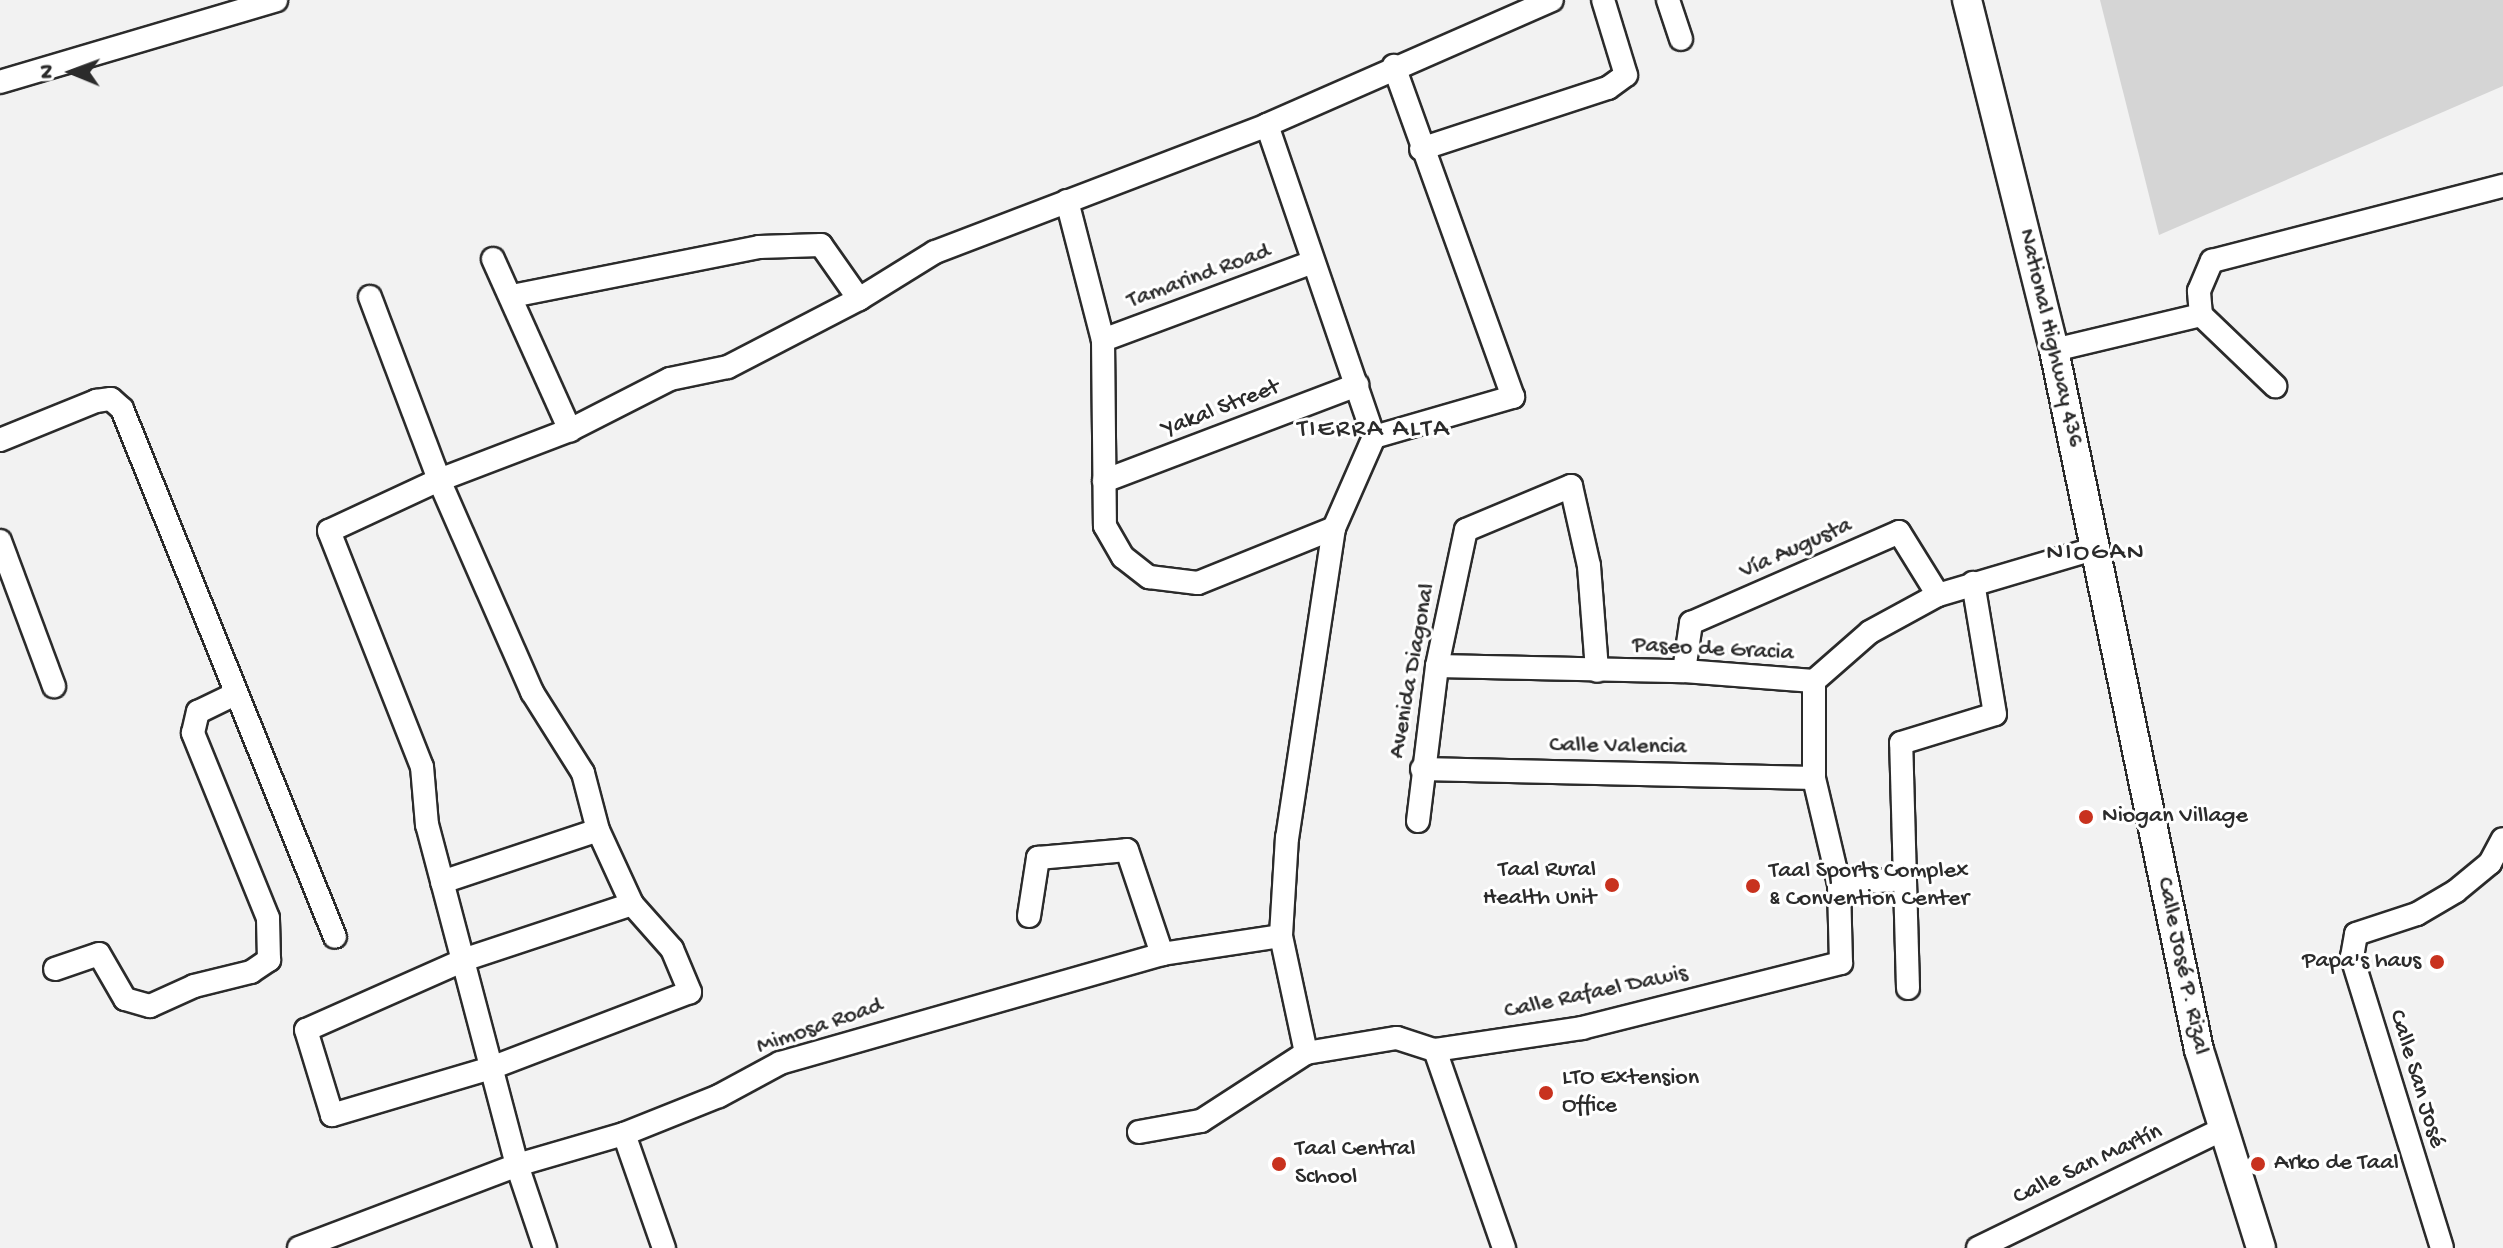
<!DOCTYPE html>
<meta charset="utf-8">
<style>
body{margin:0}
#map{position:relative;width:2503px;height:1248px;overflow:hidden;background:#f2f2f2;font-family:"Gochi Hand",sans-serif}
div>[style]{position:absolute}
.green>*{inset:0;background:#d5d5d5}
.roads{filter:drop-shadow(2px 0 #2b2b2b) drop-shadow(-2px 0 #2b2b2b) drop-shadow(0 2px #2b2b2b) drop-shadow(0 -2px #2b2b2b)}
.minor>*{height:22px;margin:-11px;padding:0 11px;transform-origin:11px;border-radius:11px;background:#fff}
.major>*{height:28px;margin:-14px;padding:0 14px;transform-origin:14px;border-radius:14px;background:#fff}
.dots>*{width:22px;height:22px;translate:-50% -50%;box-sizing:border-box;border:4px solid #fff;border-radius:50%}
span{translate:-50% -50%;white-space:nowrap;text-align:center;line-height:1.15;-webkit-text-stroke:6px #fff;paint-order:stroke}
.street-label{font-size:24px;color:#2b2b2b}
.poi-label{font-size:24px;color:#2b2b2b}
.left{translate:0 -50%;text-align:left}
.right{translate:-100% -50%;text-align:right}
.neighbourhood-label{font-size:26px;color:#2b2b2b;letter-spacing:2px}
.north{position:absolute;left:32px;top:32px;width:80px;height:80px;-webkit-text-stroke:6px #fff;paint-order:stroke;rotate:271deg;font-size:22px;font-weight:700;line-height:32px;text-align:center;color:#2b2b2b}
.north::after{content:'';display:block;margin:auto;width:28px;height:36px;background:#2b2b2b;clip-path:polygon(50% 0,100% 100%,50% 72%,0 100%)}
</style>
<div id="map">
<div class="green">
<i style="clip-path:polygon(2100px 0,2503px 0,2503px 86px,2159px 235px)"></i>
</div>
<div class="roads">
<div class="minor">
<i style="left:1668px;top:0;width:41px;rotate:71.6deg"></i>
<i style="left:0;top:82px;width:288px;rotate:-16.5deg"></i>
<i style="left:1267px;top:125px;width:330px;rotate:71.1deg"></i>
<i style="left:1374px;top:437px;width:99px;rotate:113.7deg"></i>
<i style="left:1334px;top:528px;width:313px;rotate:98.6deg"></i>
<i style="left:1287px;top:837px;width:99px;rotate:93.5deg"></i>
<i style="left:1281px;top:936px;width:120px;rotate:77.9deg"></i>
<i style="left:1421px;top:149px;width:197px;rotate:-18.1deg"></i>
<i style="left:1608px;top:88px;width:22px;rotate:-36deg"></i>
<i style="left:1626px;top:75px;width:78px;rotate:-107deg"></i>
<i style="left:1067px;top:201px;width:144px;rotate:75.5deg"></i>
<i style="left:1103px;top:340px;width:186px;rotate:89.4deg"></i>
<i style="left:1105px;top:526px;width:36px;rotate:60deg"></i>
<i style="left:1123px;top:557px;width:33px;rotate:38deg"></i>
<i style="left:1149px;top:577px;width:49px;rotate:7deg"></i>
<i style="left:1198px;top:583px;width:147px;rotate:-22deg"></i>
<i style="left:493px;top:259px;width:188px;rotate:65.8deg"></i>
<i style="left:512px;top:296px;width:252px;rotate:-11.2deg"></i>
<i style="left:759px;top:247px;width:62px;rotate:-1.8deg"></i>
<i style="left:821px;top:245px;width:66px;rotate:54.9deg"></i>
<i style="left:370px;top:297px;width:196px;rotate:69.3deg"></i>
<i style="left:439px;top:480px;width:232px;rotate:66.3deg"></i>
<i style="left:532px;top:692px;width:96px;rotate:57.8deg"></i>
<i style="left:583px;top:773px;width:59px;rotate:75.3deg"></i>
<i style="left:598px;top:830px;width:81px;rotate:65.3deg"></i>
<i style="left:632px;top:904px;width:60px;rotate:48.4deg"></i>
<i style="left:672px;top:949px;width:47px;rotate:67.3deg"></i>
<i style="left:690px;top:992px;width:213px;rotate:159.1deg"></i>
<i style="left:491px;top:1068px;width:166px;rotate:163.5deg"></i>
<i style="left:332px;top:1115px;width:89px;rotate:-107deg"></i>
<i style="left:306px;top:1030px;width:175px;rotate:-23.9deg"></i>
<i style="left:466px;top:959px;width:175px;rotate:-18.3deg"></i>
<i style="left:2201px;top:315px;width:24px;rotate:-95deg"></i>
<i style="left:2199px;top:291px;width:33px;rotate:-67deg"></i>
<i style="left:2212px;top:261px;width:301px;rotate:-14.5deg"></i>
<i style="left:1103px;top:340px;width:224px;rotate:-20.4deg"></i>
<i style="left:2054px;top:350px;width:151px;rotate:-13.4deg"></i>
<i style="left:2201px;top:315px;width:103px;rotate:43.8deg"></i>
<i style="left:1374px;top:437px;width:145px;rotate:-16.1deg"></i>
<i style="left:1513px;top:397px;width:352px;rotate:-109.8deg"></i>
<i style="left:0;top:440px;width:104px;rotate:-22.1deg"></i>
<i style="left:96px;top:401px;width:15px;rotate:-8deg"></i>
<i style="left:111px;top:399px;width:15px;rotate:42deg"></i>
<i style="left:122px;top:409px;width:569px;rotate:68.03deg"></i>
<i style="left:1104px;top:481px;width:271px;rotate:-20.8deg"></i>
<i style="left:0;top:541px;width:155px;rotate:69.6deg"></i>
<i style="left:1437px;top:666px;width:247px;rotate:1.2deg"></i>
<i style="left:1684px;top:671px;width:130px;rotate:4.4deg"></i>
<i style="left:1814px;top:681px;width:74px;rotate:-41.2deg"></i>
<i style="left:1870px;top:632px;width:77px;rotate:-28.6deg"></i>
<i style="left:1938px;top:595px;width:166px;rotate:-16.5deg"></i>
<i style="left:1684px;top:671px;width:49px;rotate:-81.7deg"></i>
<i style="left:1691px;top:623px;width:227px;rotate:-23.6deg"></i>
<i style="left:1899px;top:532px;width:74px;rotate:58.2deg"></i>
<i style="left:1422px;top:769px;width:392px;rotate:1.3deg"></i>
<i style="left:1418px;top:821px;width:156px;rotate:-83deg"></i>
<i style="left:1437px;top:666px;width:139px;rotate:-78deg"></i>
<i style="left:1466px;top:530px;width:114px;rotate:-22.7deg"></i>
<i style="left:1571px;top:486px;width:82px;rotate:77.3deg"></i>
<i style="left:1589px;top:566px;width:105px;rotate:85.6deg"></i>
<i style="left:442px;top:882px;width:164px;rotate:-18.4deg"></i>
<i style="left:1839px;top:884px;width:65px;rotate:-4.4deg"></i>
<i style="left:1029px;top:916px;width:59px;rotate:-81.2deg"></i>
<i style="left:1038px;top:858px;width:89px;rotate:-5.1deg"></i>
<i style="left:1127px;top:850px;width:110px;rotate:71.4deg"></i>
<i style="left:55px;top:969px;width:46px;rotate:-18.8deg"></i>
<i style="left:99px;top:954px;width:52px;rotate:60deg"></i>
<i style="left:125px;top:999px;width:26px;rotate:16deg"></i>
<i style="left:150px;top:1006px;width:48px;rotate:-24.4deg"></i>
<i style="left:194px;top:986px;width:59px;rotate:-13.8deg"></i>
<i style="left:251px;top:972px;width:22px;rotate:-34deg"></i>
<i style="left:269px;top:960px;width:42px;rotate:-91.4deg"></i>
<i style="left:268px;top:918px;width:200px;rotate:-112.1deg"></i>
<i style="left:193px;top:733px;width:22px;rotate:-77deg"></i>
<i style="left:198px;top:712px;width:41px;rotate:-25.9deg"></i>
<i style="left:1908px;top:988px;width:245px;rotate:-91.6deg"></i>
<i style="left:1901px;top:743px;width:98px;rotate:-17.1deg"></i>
<i style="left:1995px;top:714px;width:133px;rotate:-99.5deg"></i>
<i style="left:1435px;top:1050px;width:210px;rotate:70.8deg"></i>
<i style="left:1139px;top:1132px;width:63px;rotate:-10.1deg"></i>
<i style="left:1201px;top:1121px;width:125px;rotate:-32.9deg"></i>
<i style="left:1306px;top:1053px;width:92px;rotate:-9.4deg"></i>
<i style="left:1397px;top:1038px;width:40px;rotate:18deg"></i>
<i style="left:1435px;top:1050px;width:149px;rotate:-8.5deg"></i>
<i style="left:1582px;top:1028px;width:267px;rotate:-14.1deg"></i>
<i style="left:1841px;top:963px;width:79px;rotate:-91.5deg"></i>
<i style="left:1839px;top:884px;width:109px;rotate:-103.3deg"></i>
<i style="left:1814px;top:778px;width:97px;rotate:-90deg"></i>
<i style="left:624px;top:1134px;width:121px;rotate:70.7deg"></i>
<i style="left:299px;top:1248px;width:233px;rotate:-20.8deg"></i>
<i style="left:517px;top:1165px;width:111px;rotate:-16.2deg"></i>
<i style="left:624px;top:1134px;width:102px;rotate:-21.8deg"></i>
<i style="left:719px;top:1096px;width:69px;rotate:-28.4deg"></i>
<i style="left:780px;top:1063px;width:397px;rotate:-15.9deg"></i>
<i style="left:1162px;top:954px;width:120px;rotate:-8.6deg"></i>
<i style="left:545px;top:1248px;width:88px;rotate:-108.6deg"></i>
<i style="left:517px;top:1165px;width:352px;rotate:-104.8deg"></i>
<i style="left:427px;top:825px;width:58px;rotate:-94.9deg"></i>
<i style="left:422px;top:767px;width:254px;rotate:-111.5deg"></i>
<i style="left:329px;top:531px;width:121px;rotate:-24.9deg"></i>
<i style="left:439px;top:480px;width:140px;rotate:-20.9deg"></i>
<i style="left:570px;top:430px;width:112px;rotate:-27deg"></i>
<i style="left:670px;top:379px;width:59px;rotate:-11.7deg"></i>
<i style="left:728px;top:367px;width:148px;rotate:-27.4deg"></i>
<i style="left:859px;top:299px;width:89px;rotate:-31.7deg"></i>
<i style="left:935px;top:252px;width:355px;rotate:-20.9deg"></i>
<i style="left:1267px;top:125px;width:311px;rotate:-23.7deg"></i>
<i style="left:1978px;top:1248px;width:270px;rotate:-25.9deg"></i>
<i style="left:2442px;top:1248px;width:305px;rotate:-107.2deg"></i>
<i style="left:2352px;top:957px;width:23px;rotate:-80deg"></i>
<i style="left:2356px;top:934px;width:64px;rotate:-18.2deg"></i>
<i style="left:2417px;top:914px;width:45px;rotate:-30.5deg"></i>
<i style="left:2456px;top:891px;width:44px;rotate:-39.5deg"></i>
<i style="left:2490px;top:863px;width:27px;rotate:-62deg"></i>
</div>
<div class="major">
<i style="left:1967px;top:0;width:361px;rotate:76deg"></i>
<i style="left:2054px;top:350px;width:715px;rotate:78.3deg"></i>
<i style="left:2199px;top:1050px;width:207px;rotate:72.6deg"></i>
</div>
</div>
<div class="dots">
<i style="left:2086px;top:817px;background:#c8321e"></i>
<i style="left:1612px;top:885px;background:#c8321e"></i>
<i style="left:1753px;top:886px;background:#c8321e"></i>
<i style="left:2437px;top:962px;background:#c8321e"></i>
<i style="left:1546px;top:1093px;background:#c8321e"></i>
<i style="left:1279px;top:1164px;background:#c8321e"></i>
<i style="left:2258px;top:1164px;background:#c8321e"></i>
</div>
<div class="street-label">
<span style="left:1199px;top:277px;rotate:-20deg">Tamarind Road</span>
<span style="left:2050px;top:338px;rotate:77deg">National Highway 436</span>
<span style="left:1221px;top:409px;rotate:-21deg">Yakal Street</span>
<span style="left:1796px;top:549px;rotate:-24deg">Vía Augusta</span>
<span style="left:1713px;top:650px;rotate:3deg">Paseo de Gracia</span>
<span style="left:1413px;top:671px;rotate:-80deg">Avenida Diagonal</span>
<span style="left:1618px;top:747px;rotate:1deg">Calle Valencia</span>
<span style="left:2182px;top:966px;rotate:78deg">Calle José P. Rizal</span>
<span style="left:1596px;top:993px;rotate:-12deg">Calle Rafael Dawis</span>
<span style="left:820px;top:1027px;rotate:-19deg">Mimosa Road</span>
<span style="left:2416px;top:1079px;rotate:73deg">Calle San José</span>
<span style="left:2088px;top:1165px;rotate:-25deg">Calle San Martín</span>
</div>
<div class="poi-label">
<span class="left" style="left:2102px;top:817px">Niogan Village</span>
<span class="right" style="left:1596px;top:885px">Taal Rural<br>Health Unit</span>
<span class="left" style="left:1769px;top:886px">Taal Sports Complex<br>&amp; Convention Center</span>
<span class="right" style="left:2421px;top:962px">Papa's haus</span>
<span class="left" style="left:1562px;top:1093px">LTO Extension<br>Office</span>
<span class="left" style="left:1295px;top:1164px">Taal Central<br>School</span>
<span class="left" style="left:2274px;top:1164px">Arko de Taal</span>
</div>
<div class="neighbourhood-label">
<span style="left:1374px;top:431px">TIERRA ALTA</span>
<span style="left:2096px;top:554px">NIOGAN</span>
</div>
<div class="north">N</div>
</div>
